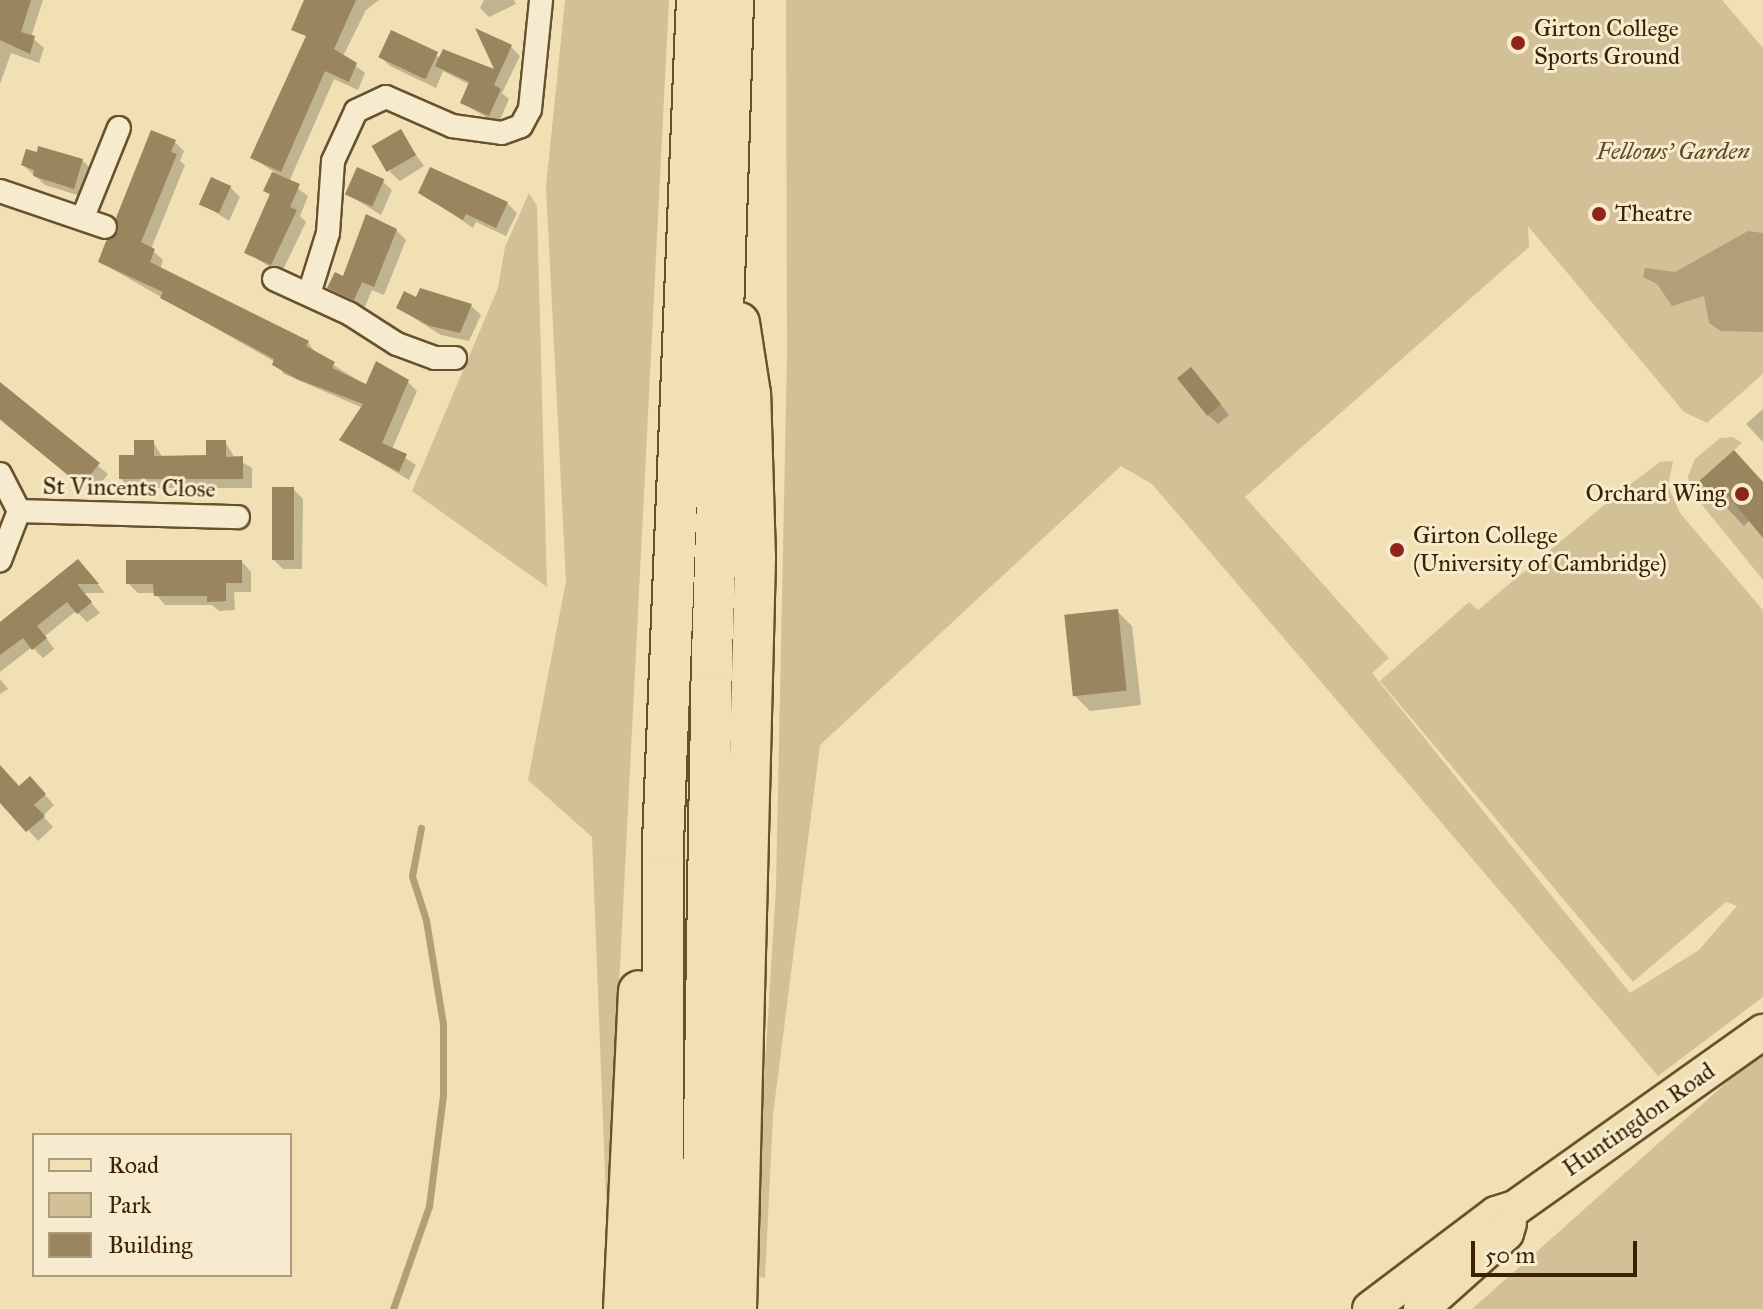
<!DOCTYPE html>
<style>
body{margin:0}
#map{position:relative;width:1763px;height:1309px;overflow:hidden;background:#f1e0b4;font-family:"IM FELL Great Primer",serif}
div>[style]{position:absolute}
.green>*{inset:0;background:#d2c096}
.water>*{inset:0;background:#b39f77}
.shadow>*{inset:0;background:#0003}
.stream>*{height:7px;margin:-3.5px;padding:0 3.5px;transform-origin:3.5px;border-radius:3.5px;background:#b39f77}
.building>*{inset:0;background:#99855e;transform-origin:0 0}
.roads{filter:drop-shadow(2px 0 #68522e) drop-shadow(-2px 0 #68522e) drop-shadow(0 2px #68522e) drop-shadow(0 -2px #68522e)}
.street>*{height:22px;margin:-11px;padding:0 11px;transform-origin:11px;border-radius:11px;background:#f6ebce}
.primary>*{height:34px;margin:-17px;padding:0 17px;transform-origin:17px;border-radius:17px;background:#f1e0b4}
.highway>*{height:40px;margin:-20px;padding:0 20px;transform-origin:20px;border-radius:20px;background:#f1e0b4}
.dots>*{width:22px;height:22px;translate:-50% -50%;box-sizing:border-box;border:4px solid #f6ebce;border-radius:50%}
span{translate:-50% -50%;white-space:nowrap;text-align:center;line-height:1.15;-webkit-text-stroke:6px #f6ebce;paint-order:stroke}
.poi-label{font-size:24px;color:#3a2201}
.left{translate:0 -50%;text-align:left}
.right{translate:-100% -50%;text-align:right}
.park-label{font-size:24px;color:#604a26;font-style:italic}
.street-label{font-size:24px;color:#3a2201}
.legend{position:absolute;left:32px;top:1133px;width:260px;height:144px;box-sizing:border-box;background:#f6ebce;border:2px solid #ab9b7c;margin:0;padding:10px 14px;list-style:none;font-size:24px;color:#3a2201}
.legend li{display:flex;align-items:center;gap:16px;height:40px}
.legend b{width:40px;border:2px solid #ab9b7c}
.scale{position:absolute;left:1471px;top:1241px;width:166px;height:36px;box-sizing:border-box;border:4px solid #3a2201;border-top:0;padding-left:10px;font-size:24px;line-height:28px;white-space:nowrap;color:#3a2201;-webkit-text-stroke:6px #f6ebce;paint-order:stroke}
</style>
<div id="map">
<div class="green">
<i style="clip-path:polygon(565px 0,669px 0,607px 1224px,592px 837px,528px 780px,566px 581px,546px 187px)"></i>
<i style="clip-path:polygon(786px 0,1722px 0,1763px 48px,1763px 374px,1707px 423px,1684px 412px,1528px 226px,1529px 247px,1245px 497px,1389px 658px,1372px 673px,1630px 993px,1699px 950px,1737px 906px,1726px 902px,1633px 982px,1380px 681px,1469px 602px,1478px 610px,1615px 496px,1660px 462px,1673px 461px,1668px 486px,1680px 513px,1763px 610px,1763px 997px,1658px 1076px,1152px 484px,1121px 466px,820px 745px,773px 1115px,765px 1278px,752px 1276px,776px 887px,787px 356px)"></i>
<i style="clip-path:polygon(529px 193px,537px 206px,547px 587px,412px 491px,498px 288px,505px 247px)"></i>
<i style="clip-path:polygon(1733px 437px,1742px 443px,1699px 481px,1713px 498px,1723px 490px,1763px 538px,1763px 580px,1690px 490px,1688px 476px,1695px 459px,1720px 438px)"></i>
<i style="clip-path:polygon(1763px 1050px,1763px 1309px,1472px 1309px,1524px 1263px)"></i>
</div>
<div class="water">
<i style="clip-path:polygon(1748px 231px,1763px 233px,1763px 332px,1721px 331px,1709px 323px,1704px 296px,1672px 306px,1657px 284px,1643px 277px,1645px 268px,1675px 272px)"></i>
</div>
<div class="shadow">
<i style="clip-path:polygon(0 0,43px 0,31px 37px,44px 48px,39px 63px,11px 53px,0 84px)"></i>
<i style="clip-path:polygon(323px 0,379px 0,366px 10px,343px 56px,365px 73px,358px 90px,334px 79px,289px 182px,308px 196px,300px 216px,306px 222px,281px 274px,246px 252px,271px 196px,266px 191px,274px 172px,253px 158px)"></i>
<i style="clip-path:polygon(484px 0,514px 0,516px 4px,489px 17px,480px 8px)"></i>
<i style="clip-path:polygon(392px 33px,441px 58px,498px 73px,511px 47px,520px 56px,502px 93px,509px 99px,498px 124px,462px 103px,470px 85px,443px 71px,436px 88px,390px 66px,381px 57px)"></i>
<i style="clip-path:polygon(400px 132px,424px 166px,400px 181px,390px 172px)"></i>
<i style="clip-path:polygon(175px 142px,184px 151px,180px 161px,185px 165px,151px 249px,163px 260px,160px 270px,308px 342px,316px 354px,367px 386px,408px 382px,417px 391px,392px 449px,416px 465px,409px 480px,342px 440px,363px 408px,284px 374px,275px 362px,100px 262px)"></i>
<i style="clip-path:polygon(82px 160px,92px 170px,84px 197px,45px 185px,23px 165px)"></i>
<i style="clip-path:polygon(382px 181px,392px 190px,381px 215px,347px 194px)"></i>
<i style="clip-path:polygon(230px 187px,240px 197px,229px 221px,201px 203px)"></i>
<i style="clip-path:polygon(420px 192px,507px 203px,517px 213px,506px 236px,476px 222px,473px 228px)"></i>
<i style="clip-path:polygon(396px 230px,406px 240px,384px 295px,372px 290px,364px 309px,339px 297px,329px 288px)"></i>
<i style="clip-path:polygon(421px 290px,471px 306px,481px 315px,469px 341px,441px 335px,398px 308px,417px 300px)"></i>
<i style="clip-path:polygon(1201px 380px,1229px 415px,1218px 424px,1208px 415px)"></i>
<i style="clip-path:polygon(0 387px,108px 474px,92px 494px,0 420px)"></i>
<i style="clip-path:polygon(1763px 409px,1763px 442px,1746px 424px)"></i>
<i style="clip-path:polygon(153px 442px,163px 458px,208px 457px,225px 442px,235px 458px,252px 468px,252px 488px,130px 488px,121px 479px)"></i>
<i style="clip-path:polygon(1734px 453px,1763px 482px,1763px 537px,1750px 520px,1744px 526px,1701px 481px)"></i>
<i style="clip-path:polygon(293px 489px,303px 499px,302px 569px,283px 569px,273px 559px)"></i>
<i style="clip-path:polygon(242px 562px,251px 572px,251px 592px,234px 592px,235px 610px,219px 611px,212px 605px,165px 605px,155px 593px,138px 593px,128px 583px)"></i>
<i style="clip-path:polygon(87px 571px,105px 593px,83px 593px,100px 613px,87px 622px,76px 611px,45px 636px,54px 649px,43px 658px,32px 647px,0 672px,0 627px)"></i>
<i style="clip-path:polygon(1117px 611px,1132px 626px,1141px 705px,1090px 711px,1075px 696px)"></i>
<i style="clip-path:polygon(0 679px,8px 689px,0 694px)"></i>
<i style="clip-path:polygon(0 767px,19px 788px,39px 788px,54px 805px,43px 816px,53px 827px,38px 841px,0 798px)"></i>
</div>
<div class="stream">
<i style="left:393px;top:1309px;width:109px;rotate:-70.7deg"></i>
<i style="left:429px;top:1206px;width:112px;rotate:-82.8deg"></i>
<i style="left:443px;top:1095px;width:71px;rotate:-90deg"></i>
<i style="left:443px;top:1024px;width:105px;rotate:-99.3deg"></i>
<i style="left:426px;top:920px;width:46px;rotate:-107.7deg"></i>
<i style="left:412px;top:876px;width:49px;rotate:-79.4deg"></i>
</div>
<div class="building">
<i style="clip-path:polygon(0 0,31px 0,21px 32px,35px 36px,30px 54px,0 40px)"></i>
<i style="clip-path:polygon(304px 0,356px 0,334px 49px,357px 63px,349px 82px,325px 71px,281px 172px,250px 158px,306px 36px,291px 30px)"></i>
<i style="clip-path:polygon(475px 28px,512px 45px,494px 85px,501px 89px,489px 116px,460px 103px,469px 82px,435px 66px,443px 49px,494px 69px)"></i>
<i style="left:391px;top:30px;width:52px;height:30px;rotate:25deg"></i>
<i style="left:401px;top:129px;width:30px;height:34px;rotate:60deg"></i>
<i style="clip-path:polygon(151px 130px,176px 140px,171px 152px,177px 154px,141px 242px,155px 249px,150px 262px,309px 341px,306px 346px,335px 362px,332px 368px,366px 384px,376px 361px,409px 380px,382px 443px,407px 454px,399px 472px,339px 440px,363px 404px,297px 379px,272px 365px,274px 359px,160px 298px,163px 292px,98px 262px,106px 241px,118px 232px,116px 218px)"></i>
<i style="clip-path:polygon(38px 146px,83px 159px,74px 189px,33px 176px,34px 170px,21px 165px,26px 149px,37px 152px)"></i>
<i style="left:357px;top:167px;width:30px;height:30px;rotate:24deg"></i>
<i style="clip-path:polygon(430px 167px,508px 202px,496px 228px,466px 214px,463px 220px,418px 193px)"></i>
<i style="clip-path:polygon(272px 172px,300px 184px,290px 207px,297px 210px,271px 265px,244px 253px,270px 194px,263px 191px)"></i>
<i style="left:211px;top:177px;width:22px;height:30px;rotate:24deg"></i>
<i style="clip-path:polygon(366px 214px,397px 229px,374px 287px,362px 282px,354px 300px,327px 288px,335px 272px,343px 276px)"></i>
<i style="clip-path:polygon(420px 288px,472px 304px,460px 333px,430px 326px,396px 308px,404px 291px,416px 297px)"></i>
<i style="left:1191px;top:367px;width:48px;height:18px;rotate:51deg"></i>
<i style="clip-path:polygon(0 382px,100px 463px,81px 486px,0 419px)"></i>
<i style="clip-path:polygon(134px 440px,154px 440px,154px 456px,206px 455px,206px 440px,226px 440px,226px 457px,243px 456px,243px 479px,119px 479px,119px 455px,134px 455px)"></i>
<i style="clip-path:polygon(1734px 450px,1763px 482px,1763px 538px,1723px 490px,1713px 498px,1699px 481px)"></i>
<i style="left:272px;top:487px;width:22px;height:73px"></i>
<i style="clip-path:polygon(78px 559px,99px 584px,77px 584px,92px 602px,77px 614px,67px 602px,37px 626px,47px 638px,32px 650px,23px 638px,0 655px,0 622px)"></i>
<i style="clip-path:polygon(126px 560px,242px 560px,242px 583px,226px 583px,226px 601px,207px 602px,207px 596px,154px 596px,153px 584px,126px 584px)"></i>
<i style="left:1118px;top:609px;width:82px;height:54px;rotate:84deg"></i>
<i style="clip-path:polygon(0 765px,19px 786px,30px 776px,46px 794px,34px 805px,45px 816px,26px 832px,0 803px)"></i>
</div>
<div class="roads">
<div class="street">
<i style="left:0;top:191px;width:111px;rotate:18.9deg"></i>
<i style="left:83px;top:217px;width:96px;rotate:-68deg"></i>
<i style="left:274px;top:279px;width:84px;rotate:24.7deg"></i>
<i style="left:350px;top:314px;width:56px;rotate:32.6deg"></i>
<i style="left:397px;top:344px;width:40px;rotate:20.2deg"></i>
<i style="left:435px;top:358px;width:20px"></i>
<i style="left:309px;top:294px;width:64px;rotate:-72.7deg"></i>
<i style="left:328px;top:233px;width:72px;rotate:-86deg"></i>
<i style="left:333px;top:161px;width:55px;rotate:-65.3deg"></i>
<i style="left:356px;top:111px;width:33px;rotate:-25deg"></i>
<i style="left:386px;top:97px;width:72px;rotate:23.7deg"></i>
<i style="left:452px;top:126px;width:50px;rotate:8deg"></i>
<i style="left:502px;top:133px;width:20px;rotate:-20deg"></i>
<i style="left:521px;top:126px;width:19px;rotate:-62deg"></i>
<i style="left:530px;top:109px;width:110px;rotate:-84.2deg"></i>
<i style="left:0;top:474px;width:42px;rotate:62.8deg"></i>
<i style="left:19px;top:511px;width:53px;rotate:111.2deg"></i>
<i style="left:19px;top:511px;width:219px;rotate:1.6deg"></i>
</div>
<div class="primary">
<i style="left:1370px;top:1309px;width:158px;rotate:-37deg"></i>
<i style="left:1496px;top:1214px;width:20px;rotate:-18deg"></i>
<i style="left:1515px;top:1208px;width:304px;rotate:-35.4deg"></i>
<i style="left:1421px;top:1309px;width:114px;rotate:-41.8deg"></i>
<i style="left:1506px;top:1233px;width:10px;rotate:-73deg"></i>
</div>
<div class="highway">
<i style="left:624px;top:1309px;width:318px;rotate:-87.3deg"></i>
<i style="left:663px;top:1309px;width:467px;rotate:-90deg"></i>
<i style="left:663px;top:842px;width:843px;rotate:-87.69deg"></i>
<i style="left:701px;top:1309px;width:654px;rotate:-89.04deg"></i>
<i style="left:712px;top:655px;width:655px;rotate:-88.16deg"></i>
<i style="left:736px;top:1309px;width:751px;rotate:-88.55deg"></i>
<i style="left:755px;top:558px;width:164px;rotate:-91.7deg"></i>
<i style="left:750px;top:394px;width:72px;rotate:-98.8deg"></i>
</div>
</div>
<div class="dots">
<i style="left:1518px;top:43px;background:#8f2418"></i>
<i style="left:1599px;top:214px;background:#8f2418"></i>
<i style="left:1742px;top:494px;background:#8f2418"></i>
<i style="left:1397px;top:550px;background:#8f2418"></i>
</div>
<div class="poi-label">
<span class="left" style="left:1534px;top:43px">Girton College<br>Sports Ground</span>
<span class="left" style="left:1615px;top:214px">Theatre</span>
<span class="right" style="left:1726px;top:494px">Orchard Wing</span>
<span class="left" style="left:1413px;top:550px">Girton College<br>(University of Cambridge)</span>
</div>
<div class="park-label">
<span style="left:1673px;top:152px">Fellows' Garden</span>
</div>
<div class="street-label">
<span style="left:129px;top:488px;rotate:1deg">St Vincents Close</span>
<span style="left:1639px;top:1120px;rotate:-35deg">Huntingdon Road</span>
</div>
<ul class="legend">
<li><b style="height:10px;background:#f1e0b4"></b>Road</li>
<li><b style="height:22px;background:#d2c096"></b>Park</li>
<li><b style="height:22px;background:#99855e"></b>Building</li>
</ul>
<div class="scale">50 m</div>
</div>
